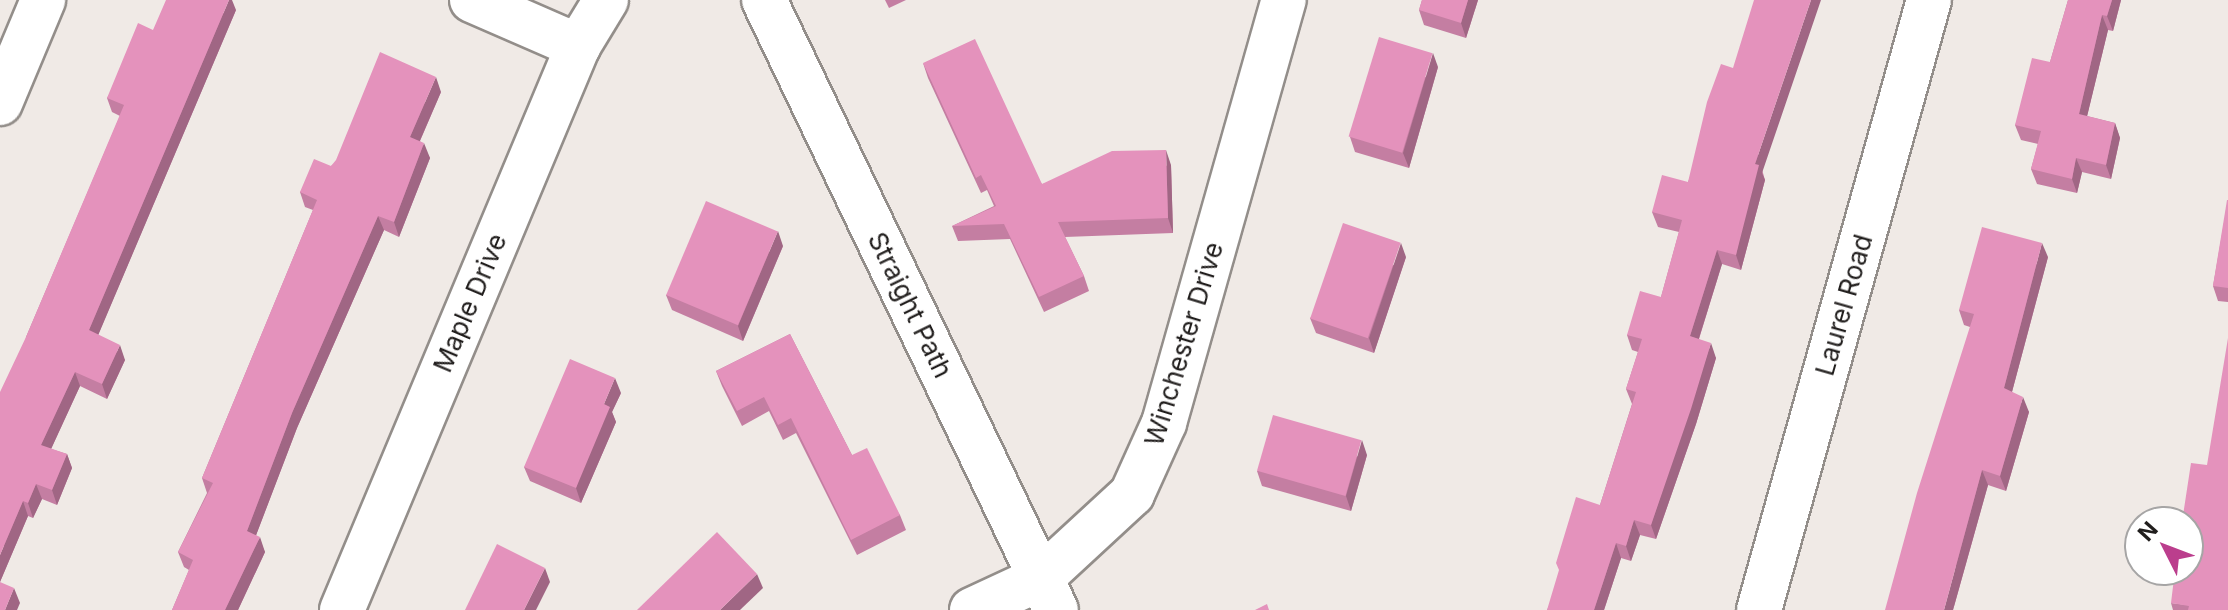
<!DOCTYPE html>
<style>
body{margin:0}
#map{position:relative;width:2228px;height:610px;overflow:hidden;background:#f0eae6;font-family:Inter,sans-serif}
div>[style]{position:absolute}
.roads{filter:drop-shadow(2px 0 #938e8a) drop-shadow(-2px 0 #938e8a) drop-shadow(0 2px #938e8a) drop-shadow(0 -2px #938e8a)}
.minor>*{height:44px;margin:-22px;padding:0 22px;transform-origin:22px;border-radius:22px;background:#fff}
.secondary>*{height:44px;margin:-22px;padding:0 22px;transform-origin:22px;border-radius:22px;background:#fff}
.wall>*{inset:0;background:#c47ea2}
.shaded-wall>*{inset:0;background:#a06684}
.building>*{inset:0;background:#e492bc;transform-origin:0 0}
span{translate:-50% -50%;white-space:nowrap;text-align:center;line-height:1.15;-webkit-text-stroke:6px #fff;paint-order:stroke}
.street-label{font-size:26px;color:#211e1d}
.north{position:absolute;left:2124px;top:506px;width:80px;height:80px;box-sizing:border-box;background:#fff;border:2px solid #a6a5a5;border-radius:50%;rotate:312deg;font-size:22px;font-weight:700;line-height:32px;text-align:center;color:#211e1d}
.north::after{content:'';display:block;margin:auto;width:28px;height:36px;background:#bb3e8d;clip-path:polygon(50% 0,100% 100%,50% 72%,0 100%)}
</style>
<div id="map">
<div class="roads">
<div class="minor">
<i style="left:472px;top:0;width:116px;rotate:23.5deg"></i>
<i style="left:0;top:103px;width:112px;rotate:-67.3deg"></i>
<i style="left:342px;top:610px;width:611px;rotate:-67.29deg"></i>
<i style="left:578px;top:46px;width:54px;rotate:-58.7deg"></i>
<i style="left:972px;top:610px;width:76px;rotate:-24.9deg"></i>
<i style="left:1041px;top:578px;width:124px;rotate:-42.7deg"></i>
<i style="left:1132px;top:494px;width:78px;rotate:-65.7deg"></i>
<i style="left:1164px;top:423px;width:440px;rotate:-74.2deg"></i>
<i style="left:1759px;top:610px;width:633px;rotate:-74.43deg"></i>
</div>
<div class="secondary">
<i style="left:764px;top:0;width:676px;rotate:64.42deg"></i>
</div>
</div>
<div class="wall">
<i style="clip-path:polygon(885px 0,906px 0,889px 8px)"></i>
<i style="clip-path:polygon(1422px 0,1478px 0,1466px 38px,1424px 25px,1419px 10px)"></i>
<i style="clip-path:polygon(2068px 0,2121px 0,2113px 31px,2108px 30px,2087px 116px,2115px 123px,2120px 138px,2111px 179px,2082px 172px,2077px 193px,2037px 184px,2031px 169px,2038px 144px,2021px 140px,2015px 125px,2050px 62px)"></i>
<i style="clip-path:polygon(236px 10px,98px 335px,125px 360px,107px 399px,80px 386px,51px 449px,67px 454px,72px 468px,57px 505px,42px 499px,33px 518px,28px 516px,0 582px,26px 337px,120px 116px,112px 112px,107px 98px,153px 30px)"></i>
<i style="clip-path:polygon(923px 63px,1042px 184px,1171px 165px,1173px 233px,1065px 237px,1084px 276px,1089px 291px,1044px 312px,1010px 239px,958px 241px,952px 226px,994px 206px,987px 190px,981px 193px,928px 78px)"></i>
<i style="clip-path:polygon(1438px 67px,1409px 168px,1355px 152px,1350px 137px)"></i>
<i style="clip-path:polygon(1733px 68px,1765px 180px,1741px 270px,1722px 264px,1699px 339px,1716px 358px,1696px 424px,1656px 539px,1640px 535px,1631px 561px,1621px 558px,1604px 610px,1547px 610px,1600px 505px,1632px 404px,1626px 389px,1638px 352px,1632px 350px,1627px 335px,1661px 297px,1679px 232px,1658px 227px,1652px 212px,1688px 182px)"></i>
<i style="clip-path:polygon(441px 92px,420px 141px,430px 158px,399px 237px,384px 230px,297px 428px,256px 535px,265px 552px,238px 610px,172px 610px,189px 570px,184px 567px,178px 552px,207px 493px,202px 478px,313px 210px,305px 207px,300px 192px,331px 166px)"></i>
<i style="clip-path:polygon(2228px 200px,2228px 302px,2218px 301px,2213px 286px)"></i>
<i style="clip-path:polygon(783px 246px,743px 341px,672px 310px,666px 295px)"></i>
<i style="clip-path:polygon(1406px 257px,1374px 353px,1316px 333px,1310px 318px)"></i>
<i style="clip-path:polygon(2048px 257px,2012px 392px,2029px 412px,2006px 491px,1988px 485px,1953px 610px,1970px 327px,1964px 325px,1959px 310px)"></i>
<i style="clip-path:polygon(790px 334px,852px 455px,900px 515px,906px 530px,857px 555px,796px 433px,783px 440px,769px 411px,742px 426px,722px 386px,716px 371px)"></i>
<i style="clip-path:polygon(621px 393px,612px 412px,616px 422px,581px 503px,530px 481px,524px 467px)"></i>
<i style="clip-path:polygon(1367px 455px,1351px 511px,1262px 486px,1257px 471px)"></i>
<i style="clip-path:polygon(2171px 603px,2228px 610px,2173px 610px)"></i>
</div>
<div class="shaded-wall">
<i style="clip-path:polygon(229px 0,232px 0,236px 10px,94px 345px,89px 330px)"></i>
<i style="clip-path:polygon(1468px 0,1478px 0,1466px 38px,1461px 23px)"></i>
<i style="clip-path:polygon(1811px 0,1821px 0,1762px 173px,1765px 180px,1741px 270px,1736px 255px,1755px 164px)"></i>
<i style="clip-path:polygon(2112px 0,2121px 0,2113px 31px,2107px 16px)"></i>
<i style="clip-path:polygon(2102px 15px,2108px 30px,2084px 129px,2079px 114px)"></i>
<i style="clip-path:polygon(1433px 53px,1438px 67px,1409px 168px,1403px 153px)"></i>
<i style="clip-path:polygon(436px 77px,441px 92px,415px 152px,410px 137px)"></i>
<i style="clip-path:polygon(2115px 123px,2120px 138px,2111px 179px,2106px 165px)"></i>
<i style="clip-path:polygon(424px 143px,430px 158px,399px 237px,394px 222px)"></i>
<i style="clip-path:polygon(1166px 150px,1171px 165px,1173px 233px,1168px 218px)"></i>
<i style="clip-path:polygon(2076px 158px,2082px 172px,2077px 193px,2072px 179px)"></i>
<i style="clip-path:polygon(378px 216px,384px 230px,297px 428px,252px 546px,247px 531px,292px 413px)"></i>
<i style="clip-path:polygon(778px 231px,783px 246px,743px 341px,738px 326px)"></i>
<i style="clip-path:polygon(1401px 243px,1406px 257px,1374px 353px,1369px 338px)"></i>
<i style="clip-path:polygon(2042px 243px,2048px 257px,2009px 403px,2004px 388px)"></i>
<i style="clip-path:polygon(1717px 250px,1722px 264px,1695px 351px,1690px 336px)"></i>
<i style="clip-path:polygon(1711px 343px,1716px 358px,1696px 424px,1656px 539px,1651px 525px)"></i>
<i style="clip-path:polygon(120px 345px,125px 360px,107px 399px,102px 384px)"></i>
<i style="clip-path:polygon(75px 372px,80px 386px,46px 460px,41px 445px)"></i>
<i style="clip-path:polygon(615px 378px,621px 393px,612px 412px,616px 422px,581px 503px,576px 488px,604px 404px)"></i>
<i style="clip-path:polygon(2023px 397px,2029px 412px,2006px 491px,2000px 476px)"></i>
<i style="clip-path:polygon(1362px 440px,1367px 455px,1351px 511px,1346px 496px)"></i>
<i style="clip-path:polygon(67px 454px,72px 468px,57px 505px,52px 490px)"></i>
<i style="clip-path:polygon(1982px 470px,1988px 485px,1953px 610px,1944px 610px)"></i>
<i style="clip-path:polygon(36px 484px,42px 499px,33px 518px,28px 503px)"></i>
<i style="clip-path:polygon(23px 501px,28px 516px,0 582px,0 555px)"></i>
<i style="clip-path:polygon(1634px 520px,1640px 535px,1631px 561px,1626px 546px)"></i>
<i style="clip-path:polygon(260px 537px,265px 552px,238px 610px,225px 610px)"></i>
<i style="clip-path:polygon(1616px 543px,1621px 558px,1604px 610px,1594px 610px)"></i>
<i style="clip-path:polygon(545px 568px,550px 582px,536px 610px,524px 610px)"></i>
<i style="clip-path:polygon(757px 574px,763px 588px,740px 610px,720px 610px)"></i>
<i style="clip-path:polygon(14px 588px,20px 603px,17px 610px,5px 610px)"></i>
</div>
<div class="building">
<i style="clip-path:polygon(166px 0,229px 0,89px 330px,120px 345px,102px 384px,75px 372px,41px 445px,67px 454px,52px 490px,36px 484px,28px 503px,23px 501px,0 555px,0 392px,26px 337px,124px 105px,107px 98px,138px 23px,153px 30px)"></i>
<i style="clip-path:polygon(1422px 0,1468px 0,1461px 23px,1419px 10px)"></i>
<i style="clip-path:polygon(1754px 0,1811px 0,1755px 164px,1759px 165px,1736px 255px,1717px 250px,1690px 336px,1711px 343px,1691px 409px,1651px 525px,1634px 520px,1626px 546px,1616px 543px,1594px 610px,1547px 610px,1559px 570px,1556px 563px,1576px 497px,1600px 505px,1636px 392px,1626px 389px,1642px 339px,1627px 335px,1640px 291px,1661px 297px,1682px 220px,1652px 212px,1662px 175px,1688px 182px,1707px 102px,1721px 64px,1733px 68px)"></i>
<i style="clip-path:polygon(2068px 0,2112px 0,2107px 16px,2102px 15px,2079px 114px,2115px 123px,2106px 165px,2076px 158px,2072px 179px,2031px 169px,2041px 131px,2015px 125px,2032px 58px,2050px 62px)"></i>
<i style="left:1379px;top:37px;width:56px;height:104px;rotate:17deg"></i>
<i style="clip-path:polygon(975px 39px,1042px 184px,1112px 151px,1166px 150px,1168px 218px,1058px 222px,1084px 276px,1039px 297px,1004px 224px,952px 226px,996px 206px,981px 175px,976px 178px,923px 63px)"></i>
<i style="clip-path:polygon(380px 52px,436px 77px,410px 137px,424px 143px,394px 222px,378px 216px,292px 413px,247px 531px,260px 537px,225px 610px,172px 610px,193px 560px,178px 552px,213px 483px,202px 478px,317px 200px,300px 192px,314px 159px,331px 166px,336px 160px)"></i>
<i style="clip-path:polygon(2227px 200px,2228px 200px,2228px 288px,2213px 286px)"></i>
<i style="left:706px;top:201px;width:78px;height:102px;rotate:23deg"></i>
<i style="left:1343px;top:223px;width:61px;height:101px;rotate:19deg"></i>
<i style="clip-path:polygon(1982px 227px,2042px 243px,2004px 388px,2023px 397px,2000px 476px,1982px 470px,1944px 610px,1885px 610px,1917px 493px,1974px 314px,1959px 310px)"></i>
<i style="clip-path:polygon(790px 334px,852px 455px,867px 448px,900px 515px,851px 540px,791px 418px,778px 425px,764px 397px,737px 411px,716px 371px)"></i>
<i style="clip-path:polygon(2228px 338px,2228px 610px,2188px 610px,2189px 606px,2171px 603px,2175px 570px,2188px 570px,2188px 522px,2182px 522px,2191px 463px,2207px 465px)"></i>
<i style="clip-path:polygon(570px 359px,615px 378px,604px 404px,610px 407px,576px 488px,524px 467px)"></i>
<i style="left:1273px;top:415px;width:92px;height:58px;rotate:16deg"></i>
<i style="clip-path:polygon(717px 532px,757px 574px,720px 610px,637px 610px)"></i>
<i style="clip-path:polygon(497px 544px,545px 568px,524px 610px,465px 610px)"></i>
<i style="clip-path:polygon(0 582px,14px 588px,5px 610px,0 610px)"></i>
<i style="clip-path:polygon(1267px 604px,1269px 610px,1255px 610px)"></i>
</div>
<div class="street-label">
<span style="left:470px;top:303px;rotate:-67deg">Maple Drive</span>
<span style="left:910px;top:305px;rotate:64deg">Straight Path</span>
<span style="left:1844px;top:305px;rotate:-74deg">Laurel Road</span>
<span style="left:1184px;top:344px;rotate:-73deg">Winchester Drive</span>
</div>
<div class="north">N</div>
</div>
